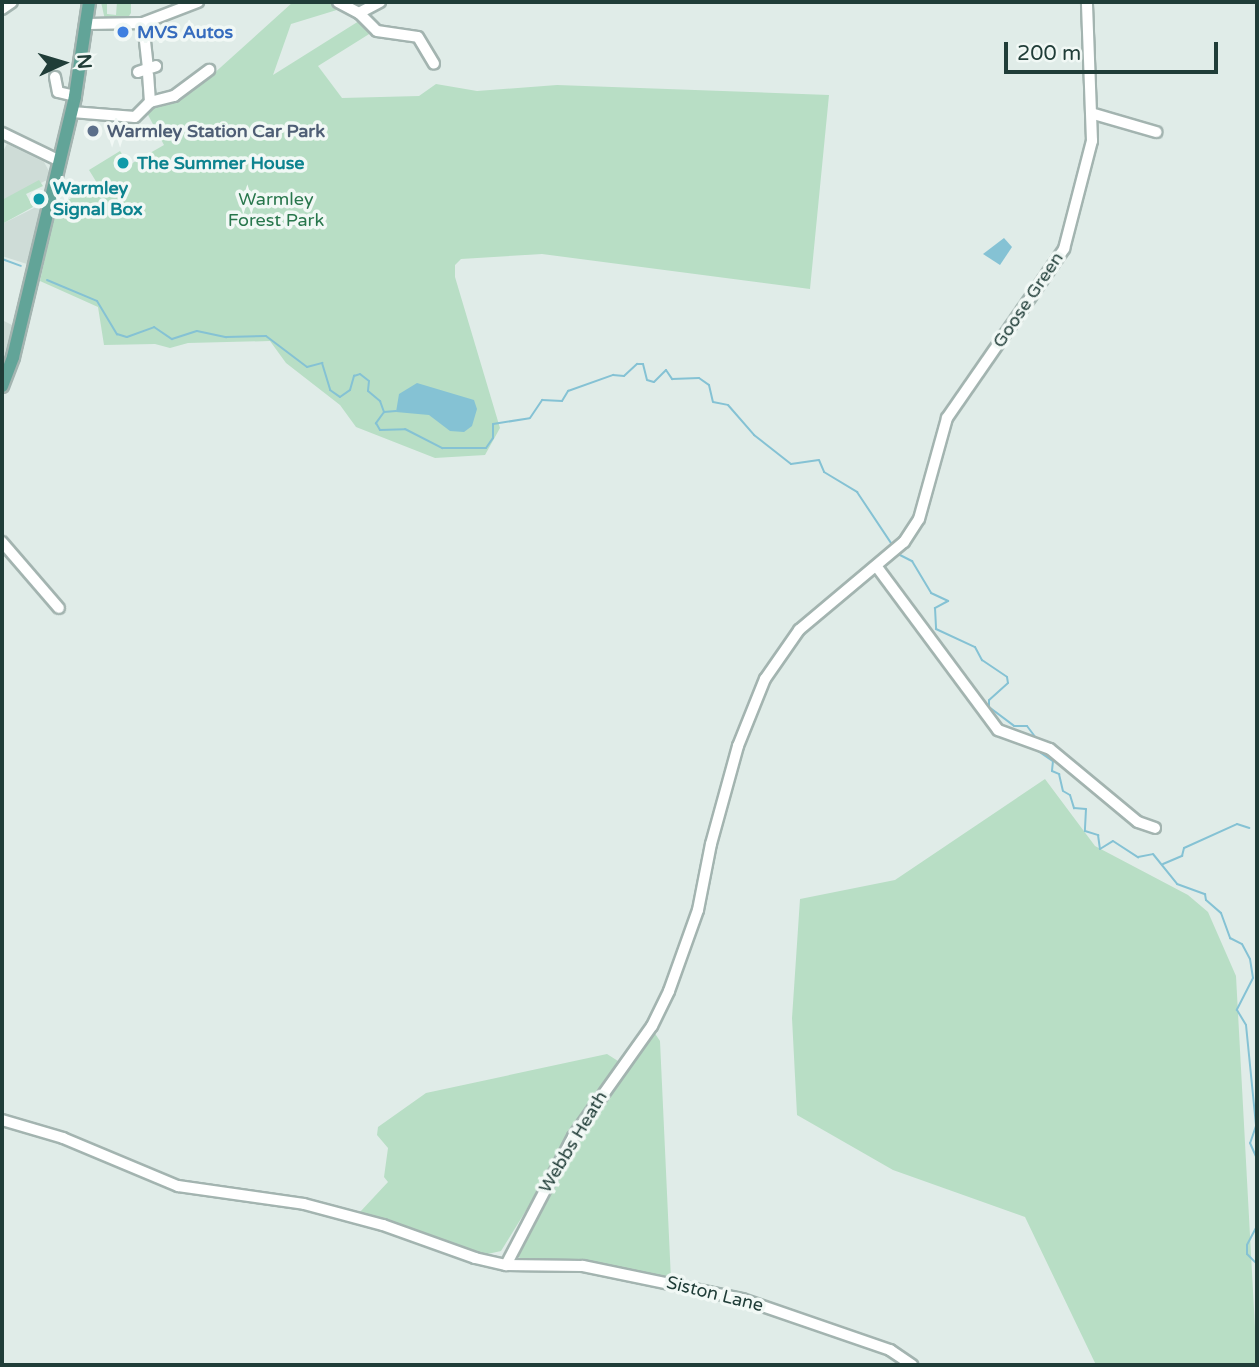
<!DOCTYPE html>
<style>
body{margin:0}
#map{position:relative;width:1259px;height:1367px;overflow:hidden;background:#e0ece8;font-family:"Varela Round",sans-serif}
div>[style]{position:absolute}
.built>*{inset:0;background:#cedcd7}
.green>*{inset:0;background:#b8dec5}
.water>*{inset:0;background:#85c2d4}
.stream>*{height:2px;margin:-1px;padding:0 1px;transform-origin:1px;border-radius:1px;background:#85c2d4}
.roads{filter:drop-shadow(2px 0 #a3b4b0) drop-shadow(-2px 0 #a3b4b0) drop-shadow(0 2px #a3b4b0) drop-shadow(0 -2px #a3b4b0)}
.minor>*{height:10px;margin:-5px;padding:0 5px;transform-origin:5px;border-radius:5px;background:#fff}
.major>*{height:12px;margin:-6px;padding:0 6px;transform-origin:6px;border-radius:6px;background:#62a498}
.dots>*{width:19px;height:19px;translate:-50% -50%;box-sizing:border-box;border:4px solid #f1f8f5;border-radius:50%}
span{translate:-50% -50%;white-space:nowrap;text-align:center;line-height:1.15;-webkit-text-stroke:7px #f1f8f5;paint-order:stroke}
.shop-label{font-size:18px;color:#366cbe;font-weight:700}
.left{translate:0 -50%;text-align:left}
.service-label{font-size:18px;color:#4e5e75;font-weight:700}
.culture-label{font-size:18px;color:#0d838f;font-weight:700}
.park-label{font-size:18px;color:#28764c}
.street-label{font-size:18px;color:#203d38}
.frame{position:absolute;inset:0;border:4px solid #203d38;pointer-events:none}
.north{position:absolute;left:28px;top:28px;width:70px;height:70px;-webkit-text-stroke:5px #f1f8f5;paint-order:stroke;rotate:86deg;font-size:19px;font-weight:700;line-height:28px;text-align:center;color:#203d38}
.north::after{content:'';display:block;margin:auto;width:24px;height:32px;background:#203d38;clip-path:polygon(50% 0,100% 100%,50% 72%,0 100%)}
.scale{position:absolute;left:1004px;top:42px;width:214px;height:32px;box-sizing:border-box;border:4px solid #203d38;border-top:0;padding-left:9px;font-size:21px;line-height:24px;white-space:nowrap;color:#203d38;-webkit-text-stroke:5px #f1f8f5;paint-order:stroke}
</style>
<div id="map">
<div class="built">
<i style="clip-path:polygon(7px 144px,44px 162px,49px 171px,47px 180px,2px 202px,2px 153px)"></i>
<i style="clip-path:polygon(44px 203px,30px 265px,2px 256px,2px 224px)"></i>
<i style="clip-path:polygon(2px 320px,14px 326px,7px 362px,2px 360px)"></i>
</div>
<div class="green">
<i style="clip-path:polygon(101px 2px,107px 2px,107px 14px,116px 15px,117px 2px,131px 2px,131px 13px,127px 19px,105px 20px)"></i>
<i style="clip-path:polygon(293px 2px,330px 2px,340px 9px,291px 24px,273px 75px,359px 21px,374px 31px,318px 66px,342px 98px,419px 96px,436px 84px,477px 91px,557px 85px,829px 95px,810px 289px,542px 254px,461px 259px,455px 265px,455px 277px,500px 428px,485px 455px,435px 458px,356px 427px,340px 405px,286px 363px,270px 341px,188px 343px,170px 348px,155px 344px,104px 345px,98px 307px,40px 281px,56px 207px,97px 183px,89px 170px,120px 151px,129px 165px,164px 145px,147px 113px,152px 106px,167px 105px,211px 76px)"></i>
<i style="clip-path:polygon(39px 180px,43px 186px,26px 194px,33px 207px,2px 224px,2px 200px)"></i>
<i style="clip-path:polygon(1045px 779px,1095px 846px,1188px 895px,1208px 912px,1236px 976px,1257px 1365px,1096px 1365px,1025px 1217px,893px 1170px,797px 1115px,792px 1018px,800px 899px,895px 880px)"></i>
<i style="clip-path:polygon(654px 1032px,660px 1041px,671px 1280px,591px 1262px,520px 1259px,516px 1251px,582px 1130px)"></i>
<i style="clip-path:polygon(607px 1054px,618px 1061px,501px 1251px,483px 1255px,360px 1212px,388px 1182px,384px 1177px,388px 1148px,377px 1135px,378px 1127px,426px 1093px)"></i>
</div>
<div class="water">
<i style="clip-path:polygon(1004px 238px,1012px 247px,1000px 265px,983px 254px)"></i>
<i style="clip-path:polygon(417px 383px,474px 400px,477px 409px,472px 426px,464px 432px,450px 431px,429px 415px,396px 412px,399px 394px)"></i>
</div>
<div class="stream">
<i style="left:2px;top:259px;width:20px;rotate:20deg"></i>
<i style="left:47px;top:280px;width:54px;rotate:22.8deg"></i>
<i style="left:97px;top:301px;width:39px;rotate:59deg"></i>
<i style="left:117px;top:334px;width:10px;rotate:17deg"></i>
<i style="left:127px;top:337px;width:29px;rotate:-20deg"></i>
<i style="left:154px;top:327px;width:22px;rotate:34deg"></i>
<i style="left:172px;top:339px;width:26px;rotate:-18deg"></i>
<i style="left:197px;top:331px;width:30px;rotate:12deg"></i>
<i style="left:226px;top:337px;width:40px;rotate:-1.4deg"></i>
<i style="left:266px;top:336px;width:51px;rotate:37.1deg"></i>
<i style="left:307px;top:367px;width:16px;rotate:-15deg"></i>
<i style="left:322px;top:363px;width:28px;rotate:73deg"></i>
<i style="left:330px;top:390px;width:12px;rotate:35deg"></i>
<i style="left:340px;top:397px;width:12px;rotate:-35deg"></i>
<i style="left:350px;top:390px;width:15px;rotate:-74deg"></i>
<i style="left:354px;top:376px;width:6px;rotate:-18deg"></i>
<i style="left:360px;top:374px;width:11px;rotate:38deg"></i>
<i style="left:369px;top:381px;width:10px;rotate:96deg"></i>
<i style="left:368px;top:391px;width:16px;rotate:40deg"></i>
<i style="left:380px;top:401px;width:12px;rotate:70deg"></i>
<i style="left:384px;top:412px;width:12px;rotate:-5deg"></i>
<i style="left:384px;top:412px;width:14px;rotate:126deg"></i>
<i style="left:376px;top:423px;width:8px;rotate:60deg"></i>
<i style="left:380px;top:430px;width:25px;rotate:-2deg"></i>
<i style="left:405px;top:429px;width:42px;rotate:27.2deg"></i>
<i style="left:442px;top:448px;width:44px"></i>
<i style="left:486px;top:448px;width:12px;rotate:-55deg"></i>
<i style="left:493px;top:438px;width:14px;rotate:-90deg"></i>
<i style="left:493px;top:424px;width:37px;rotate:-9deg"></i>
<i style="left:530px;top:418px;width:22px;rotate:-56deg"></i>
<i style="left:542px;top:400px;width:20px;rotate:3deg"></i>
<i style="left:562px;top:401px;width:12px;rotate:-59deg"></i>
<i style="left:568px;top:391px;width:48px;rotate:-19.6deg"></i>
<i style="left:613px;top:375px;width:11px;rotate:5deg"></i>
<i style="left:624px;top:376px;width:18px;rotate:-43deg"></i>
<i style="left:637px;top:364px;width:6px"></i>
<i style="left:643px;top:364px;width:16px;rotate:76deg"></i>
<i style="left:647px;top:380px;width:7px;rotate:16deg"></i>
<i style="left:654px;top:382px;width:17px;rotate:-45deg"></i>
<i style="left:666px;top:370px;width:11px;rotate:56deg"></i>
<i style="left:672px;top:379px;width:27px;rotate:-2deg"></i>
<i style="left:699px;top:378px;width:12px;rotate:35deg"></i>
<i style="left:709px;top:385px;width:17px;rotate:77deg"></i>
<i style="left:713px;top:402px;width:15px;rotate:11deg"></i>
<i style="left:728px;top:405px;width:40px;rotate:49deg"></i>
<i style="left:754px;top:435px;width:47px;rotate:38.1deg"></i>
<i style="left:791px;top:464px;width:28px;rotate:-8deg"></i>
<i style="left:819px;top:460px;width:13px;rotate:67deg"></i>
<i style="left:824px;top:472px;width:39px;rotate:31deg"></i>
<i style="left:857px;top:492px;width:65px;rotate:56.3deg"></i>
<i style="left:898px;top:554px;width:16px;rotate:27deg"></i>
<i style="left:912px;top:561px;width:37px;rotate:59deg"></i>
<i style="left:931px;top:593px;width:19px;rotate:25deg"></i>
<i style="left:948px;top:601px;width:15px;rotate:152deg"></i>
<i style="left:935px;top:608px;width:21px;rotate:87deg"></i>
<i style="left:936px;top:629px;width:43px;rotate:24.8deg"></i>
<i style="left:975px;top:647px;width:15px;rotate:62deg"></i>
<i style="left:982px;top:660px;width:30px;rotate:34deg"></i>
<i style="left:1007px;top:677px;width:6px;rotate:81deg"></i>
<i style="left:1008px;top:683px;width:25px;rotate:138deg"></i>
<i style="left:989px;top:700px;width:7px;rotate:90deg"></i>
<i style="left:989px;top:707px;width:31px;rotate:37deg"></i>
<i style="left:1014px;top:726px;width:13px"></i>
<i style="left:1027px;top:726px;width:15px;rotate:53deg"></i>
<i style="left:1038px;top:751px;width:18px;rotate:34deg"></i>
<i style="left:1053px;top:761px;width:10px;rotate:96deg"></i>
<i style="left:1052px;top:771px;width:8px;rotate:23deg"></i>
<i style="left:1059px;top:774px;width:17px;rotate:77deg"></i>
<i style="left:1063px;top:791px;width:8px;rotate:30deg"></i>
<i style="left:1070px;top:795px;width:14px;rotate:73deg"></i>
<i style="left:1074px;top:808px;width:12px;rotate:5deg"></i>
<i style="left:1086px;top:809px;width:22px;rotate:93deg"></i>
<i style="left:1085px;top:831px;width:14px;rotate:17deg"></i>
<i style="left:1098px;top:835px;width:14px;rotate:82deg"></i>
<i style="left:1100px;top:849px;width:15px;rotate:-32deg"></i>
<i style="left:1113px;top:841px;width:30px;rotate:33deg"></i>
<i style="left:1138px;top:857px;width:15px;rotate:-11deg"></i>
<i style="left:1153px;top:854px;width:38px;rotate:51deg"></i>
<i style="left:1177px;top:884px;width:30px;rotate:20deg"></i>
<i style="left:1205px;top:894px;width:6px;rotate:81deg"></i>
<i style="left:1206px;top:900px;width:20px;rotate:41deg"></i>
<i style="left:1221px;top:913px;width:27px;rotate:70deg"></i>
<i style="left:1230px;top:938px;width:13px;rotate:27deg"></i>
<i style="left:1242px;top:944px;width:17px;rotate:62deg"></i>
<i style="left:1250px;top:959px;width:19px;rotate:81deg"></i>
<i style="left:1253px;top:978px;width:36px;rotate:117deg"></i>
<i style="left:1237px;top:1010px;width:17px;rotate:59deg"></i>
<i style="left:1246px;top:1025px;width:101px;rotate:84.3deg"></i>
<i style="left:1256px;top:1126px;width:18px;rotate:109deg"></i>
<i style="left:1250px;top:1143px;width:17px;rotate:66deg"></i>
<i style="left:1163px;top:864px;width:21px;rotate:-23deg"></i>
<i style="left:1182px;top:856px;width:8px;rotate:-76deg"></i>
<i style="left:1184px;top:848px;width:58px;rotate:-24.4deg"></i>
<i style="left:1237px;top:824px;width:13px;rotate:18deg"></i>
<i style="left:1257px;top:1209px;width:12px;rotate:90deg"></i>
<i style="left:1257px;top:1226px;width:21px;rotate:118deg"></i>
<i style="left:1247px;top:1245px;width:9px;rotate:90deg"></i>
<i style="left:1247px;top:1254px;width:14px;rotate:45deg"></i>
</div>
<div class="roads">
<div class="minor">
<i style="left:338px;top:2px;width:24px;rotate:28deg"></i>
<i style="left:359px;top:13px;width:25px;rotate:45deg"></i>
<i style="left:377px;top:31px;width:41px;rotate:8.3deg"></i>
<i style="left:418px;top:37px;width:31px;rotate:59deg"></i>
<i style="left:2px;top:9px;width:12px;rotate:-35deg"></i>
<i style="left:359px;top:13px;width:24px;rotate:-28deg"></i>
<i style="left:143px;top:23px;width:45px;rotate:83.7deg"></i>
<i style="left:87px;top:24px;width:56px;rotate:-1deg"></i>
<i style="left:143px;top:23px;width:59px;rotate:-20.9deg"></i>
<i style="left:138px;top:72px;width:19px;rotate:-18deg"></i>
<i style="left:55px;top:77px;width:15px;rotate:79deg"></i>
<i style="left:58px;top:92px;width:17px;rotate:13deg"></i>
<i style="left:150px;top:102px;width:25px;rotate:-14deg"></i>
<i style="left:174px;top:96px;width:44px;rotate:-36.6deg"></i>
<i style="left:72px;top:112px;width:63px;rotate:4.5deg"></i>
<i style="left:135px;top:117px;width:21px;rotate:-45deg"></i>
<i style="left:150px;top:102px;width:27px;rotate:-94deg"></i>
<i style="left:1094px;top:114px;width:65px;rotate:16.2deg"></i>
<i style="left:2px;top:133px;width:64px;rotate:25.8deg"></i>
<i style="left:2px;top:542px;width:87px;rotate:49.2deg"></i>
<i style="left:877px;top:567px;width:203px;rotate:53.4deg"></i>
<i style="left:998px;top:730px;width:55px;rotate:20.1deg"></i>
<i style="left:1050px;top:749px;width:114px;rotate:39.7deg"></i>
<i style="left:1138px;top:822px;width:18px;rotate:19deg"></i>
<i style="left:2px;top:1120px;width:64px;rotate:16.4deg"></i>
<i style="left:63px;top:1138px;width:125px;rotate:22.7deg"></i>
<i style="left:178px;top:1186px;width:127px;rotate:8.1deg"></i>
<i style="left:304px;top:1204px;width:82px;rotate:14.9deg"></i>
<i style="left:383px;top:1225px;width:98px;rotate:19.7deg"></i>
<i style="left:475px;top:1258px;width:32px;rotate:13deg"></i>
<i style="left:506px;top:1265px;width:77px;rotate:0.7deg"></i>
<i style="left:583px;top:1266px;width:162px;rotate:11.7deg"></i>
<i style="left:742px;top:1299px;width:157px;rotate:19deg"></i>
<i style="left:890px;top:1350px;width:27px;rotate:34deg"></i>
<i style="left:506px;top:1265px;width:144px;rotate:-62.4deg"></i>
<i style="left:573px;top:1137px;width:136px;rotate:-54.6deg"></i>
<i style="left:652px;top:1026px;width:39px;rotate:-64deg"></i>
<i style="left:669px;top:991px;width:86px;rotate:-70.3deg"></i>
<i style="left:698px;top:910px;width:67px;rotate:-78.9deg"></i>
<i style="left:711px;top:844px;width:102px;rotate:-74.6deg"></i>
<i style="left:738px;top:746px;width:72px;rotate:-68.1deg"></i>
<i style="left:765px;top:679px;width:60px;rotate:-55.2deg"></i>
<i style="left:799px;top:630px;width:137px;rotate:-40deg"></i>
<i style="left:904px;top:542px;width:27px;rotate:-57deg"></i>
<i style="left:919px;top:519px;width:105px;rotate:-74.5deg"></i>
<i style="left:947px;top:418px;width:206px;rotate:-55.3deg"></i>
<i style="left:1064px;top:249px;width:112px;rotate:-75.5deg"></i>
<i style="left:1092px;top:141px;width:139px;rotate:-92.1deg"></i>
</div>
<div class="major">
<i style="left:2px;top:386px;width:31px;rotate:-69deg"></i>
<i style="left:13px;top:357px;width:268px;rotate:-76.6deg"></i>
<i style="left:75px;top:96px;width:95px;rotate:-81.5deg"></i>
</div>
</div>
<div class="dots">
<i style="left:123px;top:32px;background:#3f7fe0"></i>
<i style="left:93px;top:131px;background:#5c6f8a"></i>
<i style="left:123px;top:163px;background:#0f9aa8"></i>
<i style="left:39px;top:199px;background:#0f9aa8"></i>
</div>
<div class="shop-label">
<span class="left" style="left:137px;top:32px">MVS Autos</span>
</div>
<div class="service-label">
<span class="left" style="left:107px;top:131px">Warmley Station Car Park</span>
</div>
<div class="culture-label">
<span class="left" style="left:137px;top:163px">The Summer House</span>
<span class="left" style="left:53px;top:199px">Warmley<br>Signal Box</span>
</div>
<div class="park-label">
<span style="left:276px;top:210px">Warmley<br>Forest Park</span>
</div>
<div class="street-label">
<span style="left:1028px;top:300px;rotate:-56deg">Goose Green</span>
<span style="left:573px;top:1142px;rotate:-59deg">Webbs Heath</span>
<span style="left:715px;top:1294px;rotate:14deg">Siston Lane</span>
</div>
<div class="frame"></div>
<div class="north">N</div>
<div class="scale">200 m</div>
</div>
